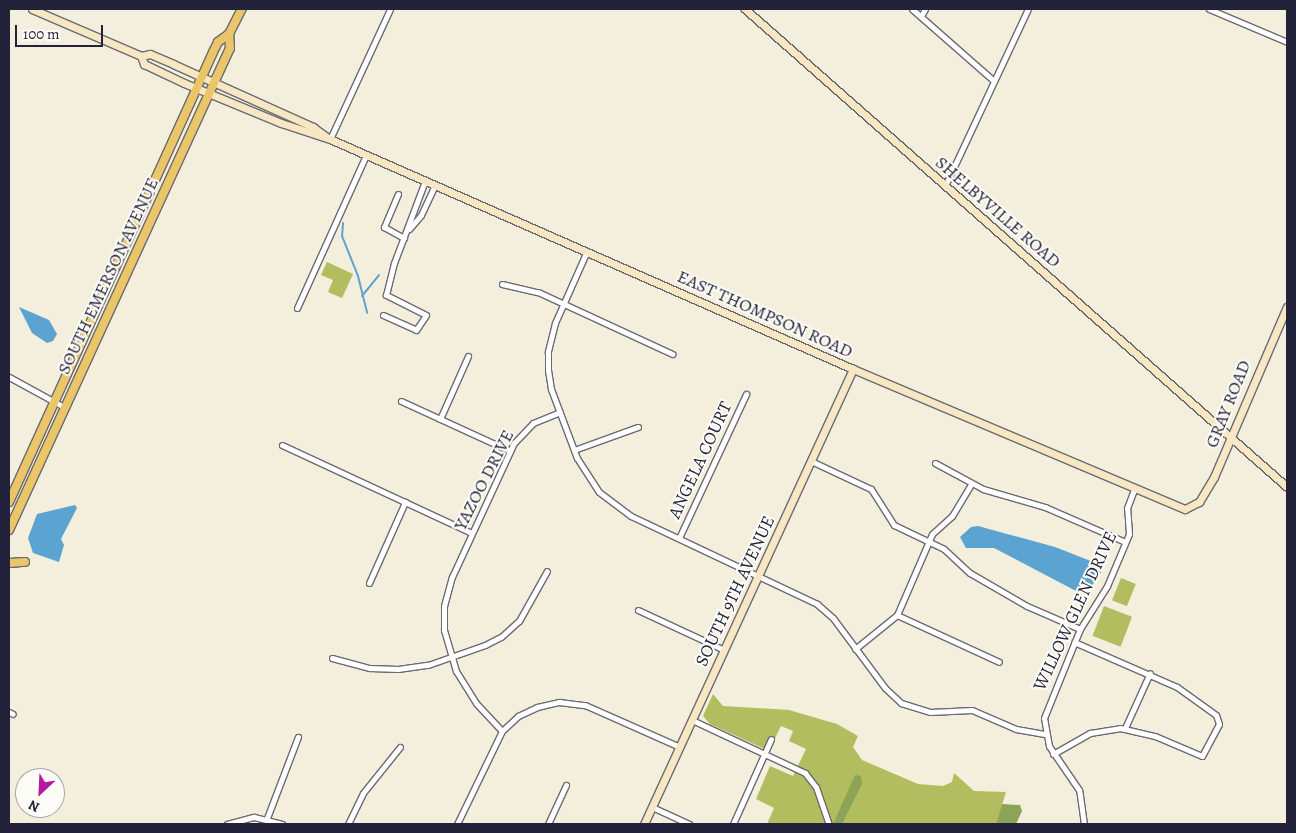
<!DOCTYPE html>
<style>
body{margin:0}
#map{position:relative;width:1296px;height:833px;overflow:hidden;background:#f3efdc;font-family:Alegreya,serif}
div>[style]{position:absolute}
.green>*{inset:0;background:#b1bd5f;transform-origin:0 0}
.forest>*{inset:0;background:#8ca456}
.water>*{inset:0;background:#5ba4d2}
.stream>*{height:2px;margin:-1px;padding:0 1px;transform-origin:1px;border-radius:1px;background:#5ba4d2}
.roads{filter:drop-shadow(1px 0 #6b6a73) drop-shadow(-1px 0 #6b6a73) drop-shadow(0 1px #6b6a73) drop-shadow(0 -1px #6b6a73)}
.street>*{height:5px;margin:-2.5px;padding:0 2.5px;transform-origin:2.5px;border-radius:2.5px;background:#fff}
.secondary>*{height:7px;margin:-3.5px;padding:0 3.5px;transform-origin:3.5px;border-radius:3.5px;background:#f7e8c3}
.primary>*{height:8px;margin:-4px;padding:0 4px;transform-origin:4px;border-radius:4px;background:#ebc669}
span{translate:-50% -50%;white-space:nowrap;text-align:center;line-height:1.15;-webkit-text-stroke:4px #fdfcf7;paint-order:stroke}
.street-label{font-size:18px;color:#22223b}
.frame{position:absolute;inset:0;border:10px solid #22223b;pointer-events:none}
.north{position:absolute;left:15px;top:768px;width:50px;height:50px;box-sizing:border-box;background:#fdfcf7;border:1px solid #a5a5ac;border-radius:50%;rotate:205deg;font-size:14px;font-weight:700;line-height:20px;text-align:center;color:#22223b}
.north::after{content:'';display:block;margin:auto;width:18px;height:22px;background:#b5179e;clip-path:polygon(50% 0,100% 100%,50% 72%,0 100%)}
.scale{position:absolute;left:15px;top:25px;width:88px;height:22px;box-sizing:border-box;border:2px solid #22223b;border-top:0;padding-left:6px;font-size:15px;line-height:18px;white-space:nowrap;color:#22223b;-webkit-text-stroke:4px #fdfcf7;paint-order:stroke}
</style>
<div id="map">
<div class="green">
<i style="clip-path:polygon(327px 262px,353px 274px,342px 298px,328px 292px,333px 280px,321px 275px)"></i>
<i style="left:1121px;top:578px;width:16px;height:24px;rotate:22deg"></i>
<i style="left:1104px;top:606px;width:30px;height:32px;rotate:21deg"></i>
<i style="clip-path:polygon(713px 694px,723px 706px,789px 710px,837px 724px,858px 736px,853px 747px,862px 760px,918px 784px,943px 786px,952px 782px,954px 773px,974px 791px,1006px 792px,996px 824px,767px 824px,774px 808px,756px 799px,770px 766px,793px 776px,806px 749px,789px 741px,793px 731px,781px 726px,769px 751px,710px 724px,703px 716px)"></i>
</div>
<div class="forest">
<i style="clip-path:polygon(855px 775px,861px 776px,862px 784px,842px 824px,833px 824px)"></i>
<i style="clip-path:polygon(1002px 804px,1020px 805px,1022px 811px,1016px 824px,996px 824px)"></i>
</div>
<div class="water">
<i style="clip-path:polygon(19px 307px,49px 320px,57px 334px,53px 341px,47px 343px,32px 333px)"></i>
<i style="clip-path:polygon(75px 505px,77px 508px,61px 539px,64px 545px,59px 562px,33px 553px,28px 538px,37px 514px)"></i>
<i style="clip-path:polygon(978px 526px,1055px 547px,1101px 565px,1102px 571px,1088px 591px,1076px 591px,994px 548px,966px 548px,960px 537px,971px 527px)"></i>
</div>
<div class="stream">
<i style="left:343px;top:223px;width:13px;rotate:94deg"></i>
<i style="left:342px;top:236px;width:43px;rotate:68.2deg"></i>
<i style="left:358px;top:276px;width:38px;rotate:76deg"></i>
<i style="left:362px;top:296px;width:27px;rotate:-51deg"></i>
</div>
<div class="roads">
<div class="street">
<i style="left:912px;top:9px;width:109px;rotate:41.3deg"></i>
<i style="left:1209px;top:9px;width:85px;rotate:22.9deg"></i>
<i style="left:921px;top:16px;width:8px;rotate:-60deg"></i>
<i style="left:330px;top:139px;width:143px;rotate:-65.2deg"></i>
<i style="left:945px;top:186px;width:195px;rotate:-64.9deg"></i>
<i style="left:398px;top:194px;width:36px;rotate:113deg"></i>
<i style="left:384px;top:227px;width:23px;rotate:29deg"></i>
<i style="left:409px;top:229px;width:18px;rotate:-49deg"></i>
<i style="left:421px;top:215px;width:33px;rotate:-65deg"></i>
<i style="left:587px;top:251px;width:79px;rotate:114deg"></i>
<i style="left:555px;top:323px;width:30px;rotate:104deg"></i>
<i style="left:548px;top:352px;width:18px;rotate:90deg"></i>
<i style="left:548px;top:370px;width:19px;rotate:81deg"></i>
<i style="left:551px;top:389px;width:74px;rotate:69.4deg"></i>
<i style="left:577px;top:458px;width:40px;rotate:57.1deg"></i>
<i style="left:599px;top:492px;width:40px;rotate:37deg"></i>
<i style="left:631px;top:516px;width:206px;rotate:25.3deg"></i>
<i style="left:817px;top:604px;width:21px;rotate:41deg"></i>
<i style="left:833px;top:618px;width:87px;rotate:53.4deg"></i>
<i style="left:885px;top:688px;width:22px;rotate:43deg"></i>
<i style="left:901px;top:703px;width:30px;rotate:17deg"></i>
<i style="left:930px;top:712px;width:42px;rotate:-2.7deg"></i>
<i style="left:972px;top:710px;width:48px;rotate:23.4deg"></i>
<i style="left:1016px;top:729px;width:29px;rotate:10deg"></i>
<i style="left:502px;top:284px;width:37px;rotate:13deg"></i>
<i style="left:538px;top:292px;width:148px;rotate:24.8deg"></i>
<i style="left:297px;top:308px;width:168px;rotate:-65.7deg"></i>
<i style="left:383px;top:315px;width:36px;rotate:24deg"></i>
<i style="left:416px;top:330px;width:18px;rotate:-56deg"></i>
<i style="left:426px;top:315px;width:45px;rotate:-153.4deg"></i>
<i style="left:386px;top:295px;width:33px;rotate:-76deg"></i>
<i style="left:394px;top:263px;width:88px;rotate:-69.3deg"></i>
<i style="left:9px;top:377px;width:63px;rotate:28.6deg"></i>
<i style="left:401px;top:401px;width:120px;rotate:24.6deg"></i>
<i style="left:440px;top:419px;width:69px;rotate:-66deg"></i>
<i style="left:282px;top:445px;width:209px;rotate:24.9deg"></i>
<i style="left:574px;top:450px;width:68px;rotate:-19.8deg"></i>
<i style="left:811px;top:461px;width:66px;rotate:25deg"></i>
<i style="left:871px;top:489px;width:43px;rotate:57.4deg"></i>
<i style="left:894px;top:525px;width:55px;rotate:25.6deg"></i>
<i style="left:944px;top:549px;width:35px;rotate:43deg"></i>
<i style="left:970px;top:573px;width:66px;rotate:30.1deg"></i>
<i style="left:1027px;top:606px;width:58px;rotate:23.5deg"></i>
<i style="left:935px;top:463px;width:55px;rotate:28.4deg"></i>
<i style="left:983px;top:489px;width:65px;rotate:16.2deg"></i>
<i style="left:1045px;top:507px;width:87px;rotate:23.6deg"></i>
<i style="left:679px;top:538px;width:159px;rotate:-65deg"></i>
<i style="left:369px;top:583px;width:89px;rotate:-66deg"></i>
<i style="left:638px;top:610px;width:95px;rotate:24.9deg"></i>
<i style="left:897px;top:615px;width:112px;rotate:24.7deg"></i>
<i style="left:855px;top:649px;width:54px;rotate:-39deg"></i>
<i style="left:897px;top:615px;width:88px;rotate:-66.6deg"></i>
<i style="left:932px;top:534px;width:27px;rotate:-42deg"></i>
<i style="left:952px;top:516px;width:37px;rotate:-59deg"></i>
<i style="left:332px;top:658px;width:39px;rotate:15deg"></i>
<i style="left:370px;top:668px;width:28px;rotate:2deg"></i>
<i style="left:398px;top:669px;width:30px;rotate:-8deg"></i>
<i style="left:428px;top:665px;width:60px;rotate:-19.3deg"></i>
<i style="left:485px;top:645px;width:18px;rotate:-27deg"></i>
<i style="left:501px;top:637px;width:24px;rotate:-42deg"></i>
<i style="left:519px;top:621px;width:57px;rotate:-60.8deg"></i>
<i style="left:9px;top:712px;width:4px;rotate:27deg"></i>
<i style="left:692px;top:720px;width:125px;rotate:25.1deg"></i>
<i style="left:805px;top:773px;width:18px;rotate:52deg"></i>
<i style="left:816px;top:787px;width:39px;rotate:71deg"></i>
<i style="left:1125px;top:728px;width:60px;rotate:-65.6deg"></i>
<i style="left:502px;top:731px;width:38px;rotate:-133deg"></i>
<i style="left:476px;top:703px;width:38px;rotate:-122deg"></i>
<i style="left:456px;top:671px;width:43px;rotate:-106.3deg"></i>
<i style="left:444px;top:630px;width:24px;rotate:-90deg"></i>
<i style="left:444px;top:606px;width:30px;rotate:-75deg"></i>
<i style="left:452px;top:577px;width:148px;rotate:-65.2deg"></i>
<i style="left:514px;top:443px;width:28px;rotate:-46deg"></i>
<i style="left:533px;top:423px;width:29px;rotate:-22deg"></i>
<i style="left:1053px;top:754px;width:43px;rotate:-29.6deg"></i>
<i style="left:1090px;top:733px;width:30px;rotate:-9deg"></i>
<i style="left:1120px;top:728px;width:36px;rotate:13deg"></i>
<i style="left:1155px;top:736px;width:51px;rotate:23.1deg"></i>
<i style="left:1202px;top:756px;width:36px;rotate:-62deg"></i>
<i style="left:1219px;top:724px;width:9px;rotate:-108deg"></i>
<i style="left:1216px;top:715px;width:48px;rotate:-144.3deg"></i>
<i style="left:1177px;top:687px;width:112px;rotate:-156.4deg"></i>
<i style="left:652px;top:807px;width:41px;rotate:24.7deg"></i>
<i style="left:267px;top:818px;width:87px;rotate:-69.1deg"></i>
<i style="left:227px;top:824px;width:28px;rotate:-15deg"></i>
<i style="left:254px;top:817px;width:29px;rotate:14deg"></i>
<i style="left:348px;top:824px;width:34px;rotate:-64deg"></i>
<i style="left:363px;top:793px;width:59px;rotate:-51.2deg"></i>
<i style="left:457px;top:824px;width:103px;rotate:-64.2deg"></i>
<i style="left:502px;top:731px;width:22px;rotate:-43deg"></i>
<i style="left:518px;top:716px;width:21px;rotate:-25deg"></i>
<i style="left:537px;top:707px;width:23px;rotate:-13deg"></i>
<i style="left:559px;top:702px;width:26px;rotate:7deg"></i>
<i style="left:585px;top:705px;width:104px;rotate:23.9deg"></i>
<i style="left:548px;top:824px;width:43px;rotate:-65.2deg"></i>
<i style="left:733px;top:824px;width:93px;rotate:-65.9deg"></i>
<i style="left:1084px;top:824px;width:34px;rotate:-98deg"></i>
<i style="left:1079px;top:790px;width:53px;rotate:-124.3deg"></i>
<i style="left:1049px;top:746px;width:28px;rotate:-100deg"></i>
<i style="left:1044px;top:718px;width:96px;rotate:-68deg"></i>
<i style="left:1080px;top:629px;width:51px;rotate:-57.9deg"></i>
<i style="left:1107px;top:586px;width:56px;rotate:-67.1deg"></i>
<i style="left:1129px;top:534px;width:26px;rotate:-94deg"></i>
<i style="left:1127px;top:508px;width:19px;rotate:-69deg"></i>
</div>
<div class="secondary">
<i style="left:32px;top:9px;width:119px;rotate:23.3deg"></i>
<i style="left:141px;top:56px;width:9px;rotate:-13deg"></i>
<i style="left:150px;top:54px;width:25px;rotate:23deg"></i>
<i style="left:173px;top:64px;width:154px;rotate:24.2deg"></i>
<i style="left:313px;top:127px;width:17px;rotate:36deg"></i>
<i style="left:745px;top:9px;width:723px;rotate:41.41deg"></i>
<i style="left:141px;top:56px;width:9px;rotate:69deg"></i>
<i style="left:144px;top:64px;width:44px;rotate:25.4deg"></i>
<i style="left:184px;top:83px;width:105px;rotate:22.4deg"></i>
<i style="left:281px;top:123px;width:52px;rotate:18.1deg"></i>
<i style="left:330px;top:139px;width:571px;rotate:23.74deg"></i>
<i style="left:853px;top:369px;width:360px;rotate:22.9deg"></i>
<i style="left:1185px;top:509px;width:16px;rotate:-27deg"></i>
<i style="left:1199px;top:502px;width:29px;rotate:-59deg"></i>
<i style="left:1214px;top:477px;width:185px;rotate:-66.8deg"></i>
<i style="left:644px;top:824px;width:501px;rotate:-65.33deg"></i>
</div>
<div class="primary">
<i style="left:9px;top:502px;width:494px;rotate:-65.6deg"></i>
<i style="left:213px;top:52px;width:11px;rotate:-63deg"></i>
<i style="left:218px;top:42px;width:14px;rotate:-36deg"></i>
<i style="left:229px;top:34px;width:28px;rotate:-63deg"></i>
<i style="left:9px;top:530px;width:530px;rotate:-65.37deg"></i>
<i style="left:230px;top:48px;width:14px;rotate:-94deg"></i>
<i style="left:9px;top:563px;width:16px;rotate:-4deg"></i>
</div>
</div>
<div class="street-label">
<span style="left:998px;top:212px;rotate:41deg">SHELBYVILLE ROAD</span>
<span style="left:108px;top:276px;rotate:-65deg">SOUTH EMERSON AVENUE</span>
<span style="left:765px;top:314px;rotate:24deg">EAST THOMPSON ROAD</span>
<span style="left:1228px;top:404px;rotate:-68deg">GRAY ROAD</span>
<span style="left:700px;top:460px;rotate:-65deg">ANGELA COURT</span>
<span style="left:484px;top:480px;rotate:-63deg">YAZOO DRIVE</span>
<span style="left:735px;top:591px;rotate:-65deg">SOUTH 9TH AVENUE</span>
<span style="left:1075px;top:611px;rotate:-65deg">WILLOW GLEN DRIVE</span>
</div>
<div class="frame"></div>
<div class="north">N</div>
<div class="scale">100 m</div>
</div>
